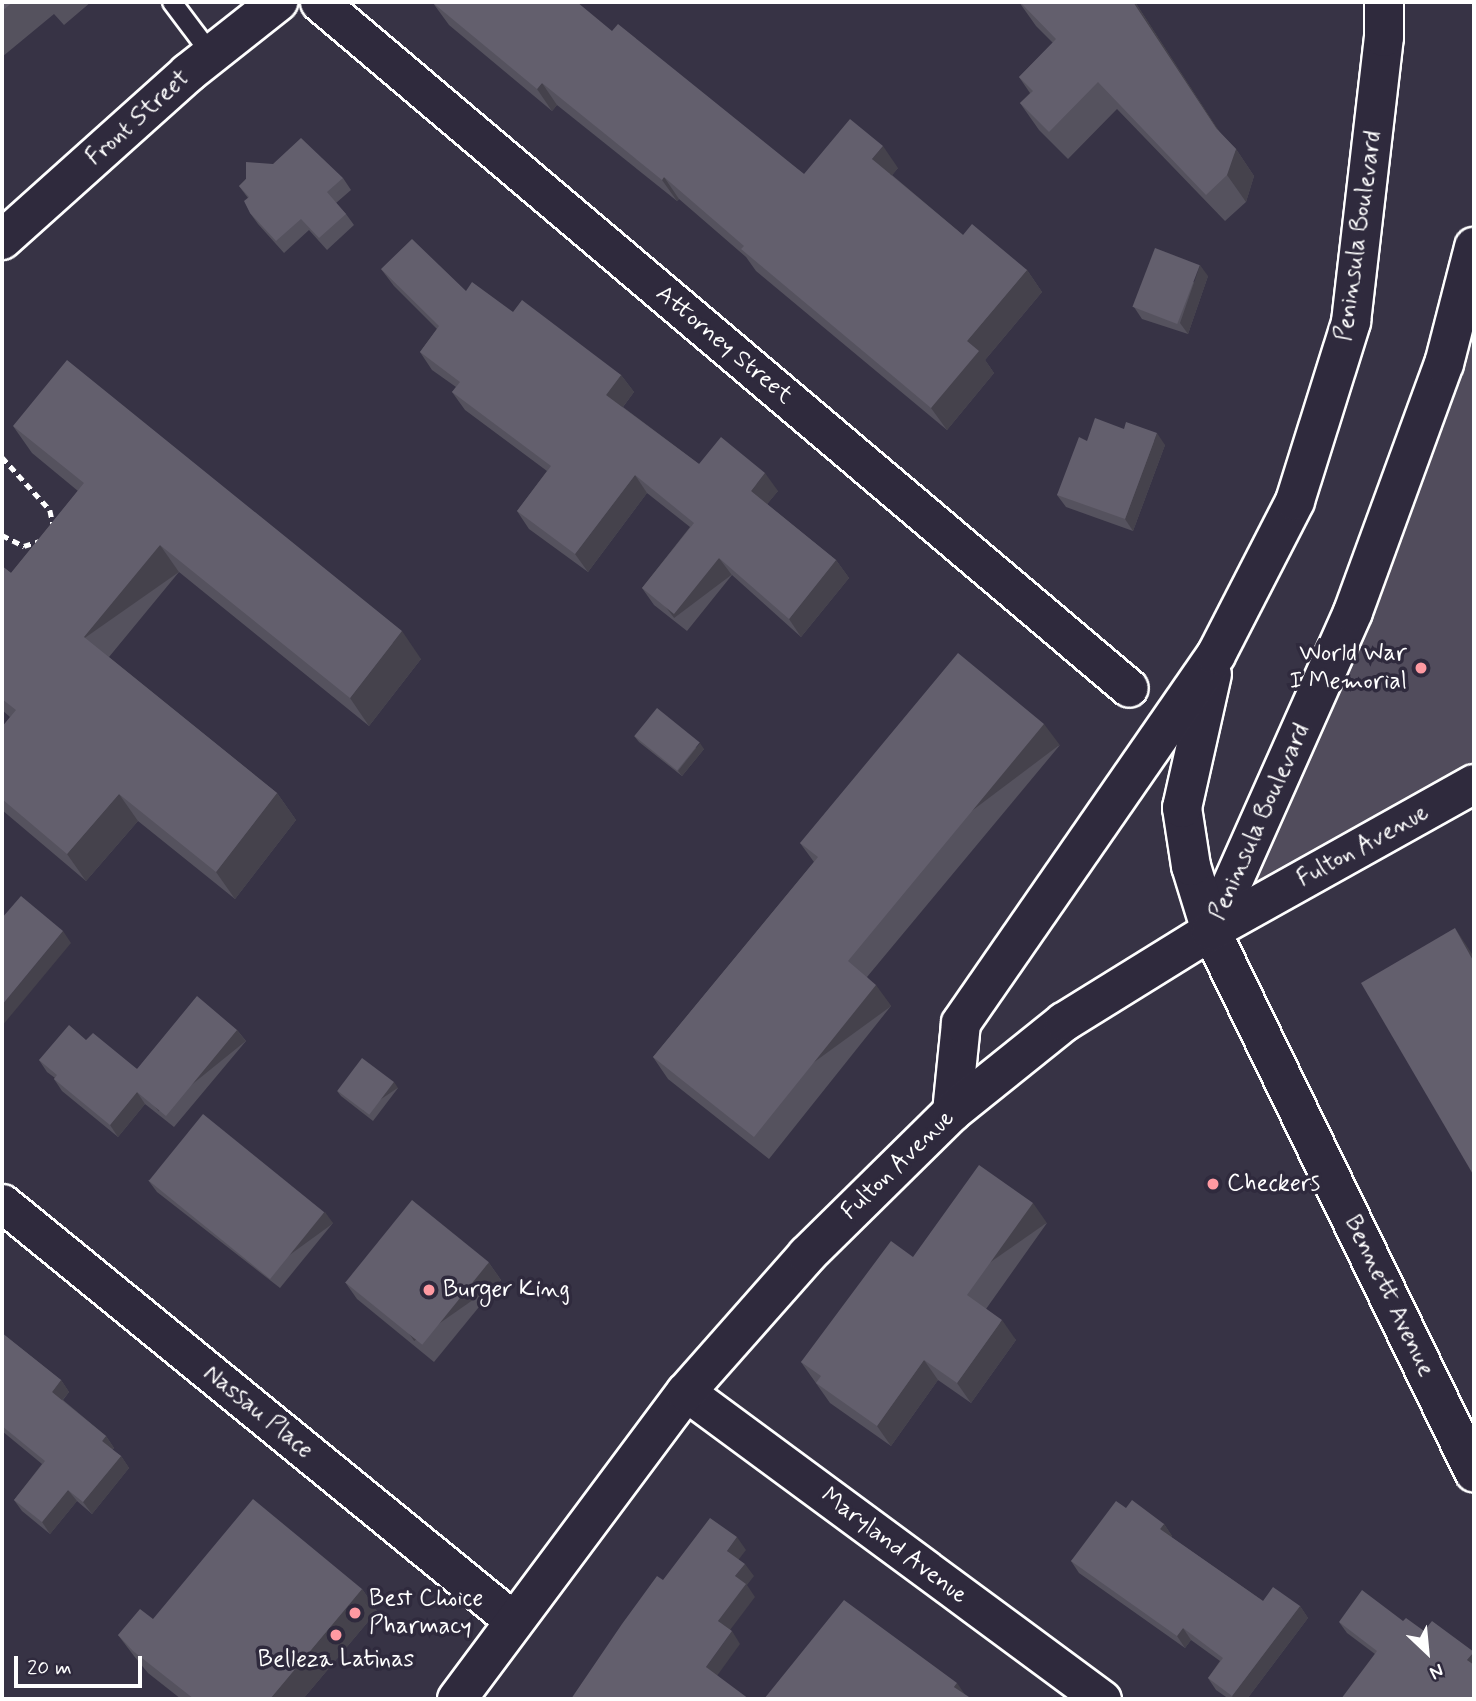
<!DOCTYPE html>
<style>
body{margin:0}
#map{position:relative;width:1476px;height:1701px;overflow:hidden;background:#373345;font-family:Mynerve,sans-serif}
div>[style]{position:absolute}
.green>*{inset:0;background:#514c5c}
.path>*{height:4.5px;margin-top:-2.25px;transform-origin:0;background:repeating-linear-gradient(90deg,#fff 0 7px,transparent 0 12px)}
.roads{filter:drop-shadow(2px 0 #fff) drop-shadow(-2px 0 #fff) drop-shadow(0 2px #fff) drop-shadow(0 -2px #fff)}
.lane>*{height:18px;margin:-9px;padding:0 9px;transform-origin:9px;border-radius:9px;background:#2f2a3d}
.street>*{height:37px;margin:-18.5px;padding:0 18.5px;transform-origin:18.5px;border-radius:18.5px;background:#2f2a3d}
.secondary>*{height:38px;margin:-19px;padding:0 19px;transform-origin:19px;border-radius:19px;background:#2f2a3d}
.primary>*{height:38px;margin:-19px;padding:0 19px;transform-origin:19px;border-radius:19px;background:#2f2a3d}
.wall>*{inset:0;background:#55525e}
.shaded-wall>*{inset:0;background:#45424c;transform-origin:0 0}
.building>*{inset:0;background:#635f6d;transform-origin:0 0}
.dots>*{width:19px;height:19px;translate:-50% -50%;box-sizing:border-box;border:4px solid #2f2a3d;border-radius:50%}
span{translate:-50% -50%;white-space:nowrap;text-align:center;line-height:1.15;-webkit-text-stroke:7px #2f2a3d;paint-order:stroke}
.street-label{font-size:24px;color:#fff}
.poi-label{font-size:24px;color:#fff}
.right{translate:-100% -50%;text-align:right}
.left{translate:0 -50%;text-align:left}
.frame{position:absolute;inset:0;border:4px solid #fff;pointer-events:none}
.north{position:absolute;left:1392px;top:1617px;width:70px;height:70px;-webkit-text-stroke:5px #2f2a3d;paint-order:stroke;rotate:154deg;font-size:19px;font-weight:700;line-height:28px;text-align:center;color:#fff}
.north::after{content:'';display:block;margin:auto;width:24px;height:32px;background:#fff;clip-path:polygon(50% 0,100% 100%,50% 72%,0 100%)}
.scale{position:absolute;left:14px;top:1656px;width:128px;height:32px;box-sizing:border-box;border:4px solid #fff;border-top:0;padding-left:9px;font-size:21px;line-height:24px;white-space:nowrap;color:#fff;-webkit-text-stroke:5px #2f2a3d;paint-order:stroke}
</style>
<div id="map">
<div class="green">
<i style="clip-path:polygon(1474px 259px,1474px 784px,1211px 931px)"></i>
</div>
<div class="path">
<i style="left:2px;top:457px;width:72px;rotate:47.8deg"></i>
<i style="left:50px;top:510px;width:14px;rotate:78deg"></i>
<i style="left:2px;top:535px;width:25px;rotate:27deg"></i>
<i style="left:24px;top:546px;width:16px;rotate:-18deg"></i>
</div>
<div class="roads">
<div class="lane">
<i style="left:172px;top:2px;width:65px;rotate:53.1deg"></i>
</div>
<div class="street">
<i style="left:319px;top:2px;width:1061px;rotate:40.26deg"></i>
<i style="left:2px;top:1203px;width:661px;rotate:39.23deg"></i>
<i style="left:686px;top:1392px;width:517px;rotate:36.43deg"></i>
</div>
<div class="secondary">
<i style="left:1211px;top:931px;width:602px;rotate:64.07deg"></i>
</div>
<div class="primary">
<i style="left:2px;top:240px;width:250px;rotate:-41.9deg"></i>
<i style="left:188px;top:73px;width:115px;rotate:-38.3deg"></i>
<i style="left:1211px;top:931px;width:349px;rotate:-66deg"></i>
<i style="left:1353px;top:612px;width:264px;rotate:-69.9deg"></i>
<i style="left:1444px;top:364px;width:121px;rotate:-75.6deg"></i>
<i style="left:1211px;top:931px;width:68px;rotate:-107.1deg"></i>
<i style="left:1191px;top:866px;width:59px;rotate:-98.8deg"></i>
<i style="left:1182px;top:808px;width:137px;rotate:-77.4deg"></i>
<i style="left:952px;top:1112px;width:89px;rotate:-84.2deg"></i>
<i style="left:961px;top:1023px;width:448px;rotate:-55.3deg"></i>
<i style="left:1216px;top:655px;width:173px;rotate:-62.8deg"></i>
<i style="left:1295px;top:501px;width:188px;rotate:-72.6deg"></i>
<i style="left:1351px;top:322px;width:287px;rotate:-83.4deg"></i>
<i style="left:1384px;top:37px;width:35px;rotate:-90deg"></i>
<i style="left:457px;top:1699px;width:383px;rotate:-53.3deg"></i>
<i style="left:686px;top:1392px;width:183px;rotate:-48.5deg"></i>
<i style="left:807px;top:1255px;width:204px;rotate:-44.6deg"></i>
<i style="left:952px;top:1112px;width:144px;rotate:-38.8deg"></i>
<i style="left:1064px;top:1022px;width:173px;rotate:-31.8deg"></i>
<i style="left:1211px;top:931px;width:301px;rotate:-29.2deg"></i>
</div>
</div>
<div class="wall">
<i style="clip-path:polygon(2px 2px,91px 2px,64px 25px,54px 14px,2px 57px)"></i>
<i style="clip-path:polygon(1019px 2px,1135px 2px,1220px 133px,1236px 149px,1254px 176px,1246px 202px,1225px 221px,1117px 109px,1068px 159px,1039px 130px,1020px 103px,1030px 93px,1019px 77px,1053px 43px,1036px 26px)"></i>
<i style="clip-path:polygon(433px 3px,612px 31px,804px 174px,898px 168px,892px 175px,963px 235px,1027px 270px,1042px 292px,985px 360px,994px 373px,947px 430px,756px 271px,746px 257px,679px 199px,677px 201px,557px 105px,552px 111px,449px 25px)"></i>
<i style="clip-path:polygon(343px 178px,351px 190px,336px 203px,346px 214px,354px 225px,327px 250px,309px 230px,284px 253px,258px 224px,250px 213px,248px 198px,239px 186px,246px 179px)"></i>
<i style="clip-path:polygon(381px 269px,466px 291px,513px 312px,621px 375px,634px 392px,623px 407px,699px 464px,778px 491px,767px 504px,836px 560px,849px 578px,801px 637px,732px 575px,687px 631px,654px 605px,642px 588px,690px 527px,647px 493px,588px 572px,529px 529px,517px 511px,547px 471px,465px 410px,452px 392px,456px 387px,432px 370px,420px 352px,437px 329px,394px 286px)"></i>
<i style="clip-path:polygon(1208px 276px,1188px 334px,1142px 319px,1134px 307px)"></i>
<i style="clip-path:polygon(13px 426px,421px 659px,369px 726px,179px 572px,109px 657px,277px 793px,296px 820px,235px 899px,138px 821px,86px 881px,2px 810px,2px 727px,10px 717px,2px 710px,2px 566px,11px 573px,78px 491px,32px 453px)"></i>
<i style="clip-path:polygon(1124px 429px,1165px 445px,1133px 531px,1066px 507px,1057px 495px,1087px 441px)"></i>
<i style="clip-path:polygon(634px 736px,704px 749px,682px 776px,639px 742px)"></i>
<i style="clip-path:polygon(1060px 745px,867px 977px,891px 1006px,769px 1159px,668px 1079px,653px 1057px,814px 862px,800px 843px)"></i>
<i style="clip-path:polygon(237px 1030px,246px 1041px,174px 1127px,145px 1104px,118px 1137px,62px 1091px,54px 1079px,55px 1078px,47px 1072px,39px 1060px,86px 1040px,137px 1069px)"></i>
<i style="clip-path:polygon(398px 1088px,373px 1121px,341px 1096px,337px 1091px)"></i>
<i style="clip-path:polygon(148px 1180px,333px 1223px,280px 1288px,157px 1192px)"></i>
<i style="clip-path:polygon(1047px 1223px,986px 1309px,1016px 1340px,971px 1403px,938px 1380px,891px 1446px,830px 1403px,801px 1362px,913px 1257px)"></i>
<i style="clip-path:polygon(489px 1263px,501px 1280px,434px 1362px,357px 1299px,345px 1282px)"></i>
<i style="clip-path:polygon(2px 1333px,61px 1380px,69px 1392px,63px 1400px,106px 1436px,114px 1448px,112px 1450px,121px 1456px,129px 1468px,92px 1514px,77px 1501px,50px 1534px,22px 1511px,14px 1500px,42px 1464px,2px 1431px)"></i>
<i style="clip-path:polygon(1126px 1508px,1164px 1524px,1172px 1536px,1171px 1537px,1263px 1601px,1300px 1606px,1308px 1618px,1247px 1699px,1229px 1699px,1216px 1690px,1208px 1678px,1220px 1661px,1191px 1640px,1185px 1648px,1079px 1573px,1071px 1561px)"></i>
<i style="clip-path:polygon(362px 1589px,377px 1611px,303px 1699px,181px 1699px,148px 1673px,134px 1656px,118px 1635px,153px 1619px)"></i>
<i style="clip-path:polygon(1339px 1622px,1474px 1699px,1375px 1654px,1347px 1633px)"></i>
</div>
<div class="shaded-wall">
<i style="clip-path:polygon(1133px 2px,1135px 2px,1234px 154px,1236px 149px,1254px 176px,1246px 202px,1227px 175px,1216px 128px)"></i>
<i style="clip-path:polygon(542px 83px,557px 105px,552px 111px,537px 89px)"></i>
<i style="clip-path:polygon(883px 146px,898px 168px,887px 181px,872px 159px)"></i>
<i style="clip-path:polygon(664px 177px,679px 199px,677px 201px,662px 180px)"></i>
<i style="clip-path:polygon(1200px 265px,1208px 276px,1188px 334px,1180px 323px)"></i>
<i style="clip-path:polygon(1027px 270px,1042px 292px,985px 360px,994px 373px,947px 430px,931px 408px,967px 341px)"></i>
<i style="clip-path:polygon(621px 375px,634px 392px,619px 412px,606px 395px)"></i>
<i style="clip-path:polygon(1157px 433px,1165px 445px,1133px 531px,1125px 519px)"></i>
<i style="clip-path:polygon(765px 473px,778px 491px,763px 509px,751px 491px)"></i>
<i style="clip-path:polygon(635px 475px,647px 493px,588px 572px,575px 554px)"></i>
<i style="left:160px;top:545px;width:33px;height:119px;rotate:55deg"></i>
<i style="left:719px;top:558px;width:21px;height:72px;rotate:53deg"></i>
<i style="clip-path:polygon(836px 560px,849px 578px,801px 637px,789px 619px)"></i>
<i style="clip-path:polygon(402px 631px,421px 659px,369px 726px,350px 698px)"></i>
<i style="left:1044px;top:724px;width:26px;height:308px;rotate:53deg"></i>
<i style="clip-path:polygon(700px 743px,704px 749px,682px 776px,678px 771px)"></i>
<i style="clip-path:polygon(277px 793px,296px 820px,235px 899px,216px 872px)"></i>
<i style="clip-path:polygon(119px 794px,138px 821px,86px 881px,67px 854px)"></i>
<i style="clip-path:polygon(1455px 928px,1474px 957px,1474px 962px)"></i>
<i style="clip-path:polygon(63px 931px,71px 943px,2px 1026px,2px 1005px)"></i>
<i style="left:876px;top:985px;width:26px;height:195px;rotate:54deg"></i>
<i style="left:237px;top:1030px;width:14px;height:112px;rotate:51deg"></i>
<i style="left:394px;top:1082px;width:7px;height:41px;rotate:56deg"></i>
<i style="clip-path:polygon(137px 1092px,145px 1104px,118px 1137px,110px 1125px)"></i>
<i style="left:1033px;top:1203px;width:24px;height:113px;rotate:55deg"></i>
<i style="left:325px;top:1212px;width:14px;height:83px;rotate:54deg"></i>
<i style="left:489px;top:1263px;width:21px;height:106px;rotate:55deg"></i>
<i style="clip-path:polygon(1002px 1320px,1016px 1340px,971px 1403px,957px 1383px)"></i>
<i style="clip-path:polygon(924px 1360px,938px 1380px,891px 1446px,877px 1426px)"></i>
<i style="clip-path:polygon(61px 1380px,69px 1392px,60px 1403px,52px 1392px)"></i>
<i style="clip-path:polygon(106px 1436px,114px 1448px,110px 1453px,102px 1441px)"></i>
<i style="clip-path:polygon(121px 1456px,129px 1468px,92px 1514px,83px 1502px)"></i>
<i style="clip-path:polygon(68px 1490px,77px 1501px,50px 1534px,42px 1522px)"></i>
<i style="clip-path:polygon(1164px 1524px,1172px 1536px,1168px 1541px,1160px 1529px)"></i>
<i style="clip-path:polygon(737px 1537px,746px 1550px,736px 1563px,727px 1551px)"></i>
<i style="clip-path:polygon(745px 1564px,754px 1576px,747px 1585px,755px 1597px,727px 1634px,718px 1621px,735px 1576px)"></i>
<i style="clip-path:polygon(362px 1589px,377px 1611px,303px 1699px,270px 1699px)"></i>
<i style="clip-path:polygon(1300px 1606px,1308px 1618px,1247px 1699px,1234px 1699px,1232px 1696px)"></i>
<i style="clip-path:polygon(1183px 1628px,1191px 1640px,1185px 1648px,1177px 1636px)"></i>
<i style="clip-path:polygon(732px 1631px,740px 1644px,714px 1680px,706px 1667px)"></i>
<i style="clip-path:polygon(1474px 1652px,1474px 1670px,1467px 1660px)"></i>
<i style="clip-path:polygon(957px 1683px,966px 1696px,954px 1687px)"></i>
</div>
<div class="building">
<i style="clip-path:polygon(2px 2px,13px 2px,2px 11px)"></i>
<i style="clip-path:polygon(435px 2px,577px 2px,612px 31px,618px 24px,804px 174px,850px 119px,883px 146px,872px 159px,963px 235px,972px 224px,1027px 270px,967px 341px,979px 351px,931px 408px,741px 249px,744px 246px,664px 177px,662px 180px,542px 83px,537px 89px,433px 3px)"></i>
<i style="clip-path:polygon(1020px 2px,1133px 2px,1216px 128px,1236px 149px,1227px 175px,1206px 195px,1098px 82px,1049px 132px,1020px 103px,1033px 91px,1019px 77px,1056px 39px)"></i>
<i style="clip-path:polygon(301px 138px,343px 178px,327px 192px,346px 214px,319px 238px,301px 219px,276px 241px,250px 213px,244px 201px,249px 197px,239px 186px,246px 179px,246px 162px,273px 164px)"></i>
<i style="clip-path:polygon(412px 239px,466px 291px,472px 282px,513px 312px,522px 300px,621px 375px,606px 395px,699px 464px,721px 437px,765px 473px,751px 491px,836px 560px,789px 619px,719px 558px,674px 614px,642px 588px,694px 523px,635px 475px,575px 554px,517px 511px,551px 466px,452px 392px,460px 382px,420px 352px,439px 326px,381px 269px)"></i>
<i style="left:1155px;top:248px;width:48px;height:63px;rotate:21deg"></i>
<i style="clip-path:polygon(67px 360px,402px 631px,350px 698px,160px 545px,84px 637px,277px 793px,216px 872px,119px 794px,67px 854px,2px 799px,2px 727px,16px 710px,2px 699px,2px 566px,11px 573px,84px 483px,13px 426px)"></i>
<i style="clip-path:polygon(1095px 418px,1124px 429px,1126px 422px,1157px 433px,1125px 519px,1057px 495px,1079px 437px,1087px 441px)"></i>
<i style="clip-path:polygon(958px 653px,1044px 724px,848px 961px,876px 985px,754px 1137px,653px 1057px,818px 857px,800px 843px)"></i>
<i style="left:657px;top:708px;width:55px;height:36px;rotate:39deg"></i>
<i style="clip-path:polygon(21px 896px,63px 931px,2px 1005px,2px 918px)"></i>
<i style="clip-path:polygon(1455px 928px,1474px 962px,1474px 1176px,1361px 983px)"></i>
<i style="clip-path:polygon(197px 996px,237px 1030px,166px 1116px,137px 1092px,110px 1125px,54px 1079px,57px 1075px,39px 1060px,69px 1025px,86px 1040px,93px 1033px,137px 1069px)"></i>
<i style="left:362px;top:1058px;width:40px;height:41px;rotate:37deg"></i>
<i style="left:203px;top:1114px;width:156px;height:86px;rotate:39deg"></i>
<i style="clip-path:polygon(979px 1165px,1033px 1203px,967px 1295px,1002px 1320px,957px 1383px,924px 1360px,877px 1426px,816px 1383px,821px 1376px,801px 1362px,891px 1241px,913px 1257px)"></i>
<i style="left:412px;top:1200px;width:99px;height:106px;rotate:39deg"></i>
<i style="clip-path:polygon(2px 1333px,61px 1380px,52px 1392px,106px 1436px,102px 1441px,121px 1456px,83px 1502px,68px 1490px,42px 1522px,14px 1500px,45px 1461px,2px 1426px)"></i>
<i style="clip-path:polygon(253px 1499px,362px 1589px,270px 1699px,194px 1699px,133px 1651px,118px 1635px,140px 1609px,153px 1619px)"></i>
<i style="clip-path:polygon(1132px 1500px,1164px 1524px,1160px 1529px,1263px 1601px,1273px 1587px,1300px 1606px,1232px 1696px,1208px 1678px,1223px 1658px,1183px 1628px,1177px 1636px,1071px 1561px,1116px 1501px,1126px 1508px)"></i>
<i style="clip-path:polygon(710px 1518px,737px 1537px,727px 1551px,745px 1564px,735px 1576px,746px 1584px,718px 1621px,732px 1631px,706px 1667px,749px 1699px,571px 1699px,622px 1624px,657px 1576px,663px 1580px)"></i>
<i style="clip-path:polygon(1362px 1590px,1403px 1621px,1406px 1618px,1424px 1631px,1432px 1621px,1474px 1652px,1467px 1660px,1474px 1665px,1474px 1699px,1341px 1699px,1377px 1651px,1339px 1622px)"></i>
<i style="clip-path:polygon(844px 1600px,957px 1683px,954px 1687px,972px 1699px,764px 1699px)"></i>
</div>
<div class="dots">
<i style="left:1421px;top:668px;background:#ff9aa2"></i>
<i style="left:1213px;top:1184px;background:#ff9aa2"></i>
<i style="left:429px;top:1290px;background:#ff9aa2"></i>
<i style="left:355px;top:1613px;background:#ff9aa2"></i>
<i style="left:336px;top:1635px;background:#ff9aa2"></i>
</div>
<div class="street-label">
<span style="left:138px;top:118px;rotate:-42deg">Front Street</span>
<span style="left:1359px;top:236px;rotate:-82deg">Peninsula Boulevard</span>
<span style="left:724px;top:345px;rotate:40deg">Attorney Street</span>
<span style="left:1260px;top:822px;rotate:-66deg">Peninsula Boulevard</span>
<span style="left:1363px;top:846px;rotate:-29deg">Fulton Avenue</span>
<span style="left:898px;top:1165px;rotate:-44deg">Fulton Avenue</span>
<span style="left:1389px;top:1296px;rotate:64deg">Bennett Avenue</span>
<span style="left:258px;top:1412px;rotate:39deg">Nassau Place</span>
<span style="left:894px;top:1546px;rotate:37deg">Maryland Avenue</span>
</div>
<div class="poi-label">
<span class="right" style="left:1407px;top:668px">World War<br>I Memorial</span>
<span class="left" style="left:1227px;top:1184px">Checkers</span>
<span class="left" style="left:443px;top:1290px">Burger King</span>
<span class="left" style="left:369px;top:1613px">Best Choice<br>Pharmacy</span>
<span style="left:336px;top:1660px">Belleza Latinas</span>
</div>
<div class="frame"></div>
<div class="north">N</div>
<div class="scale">20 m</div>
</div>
